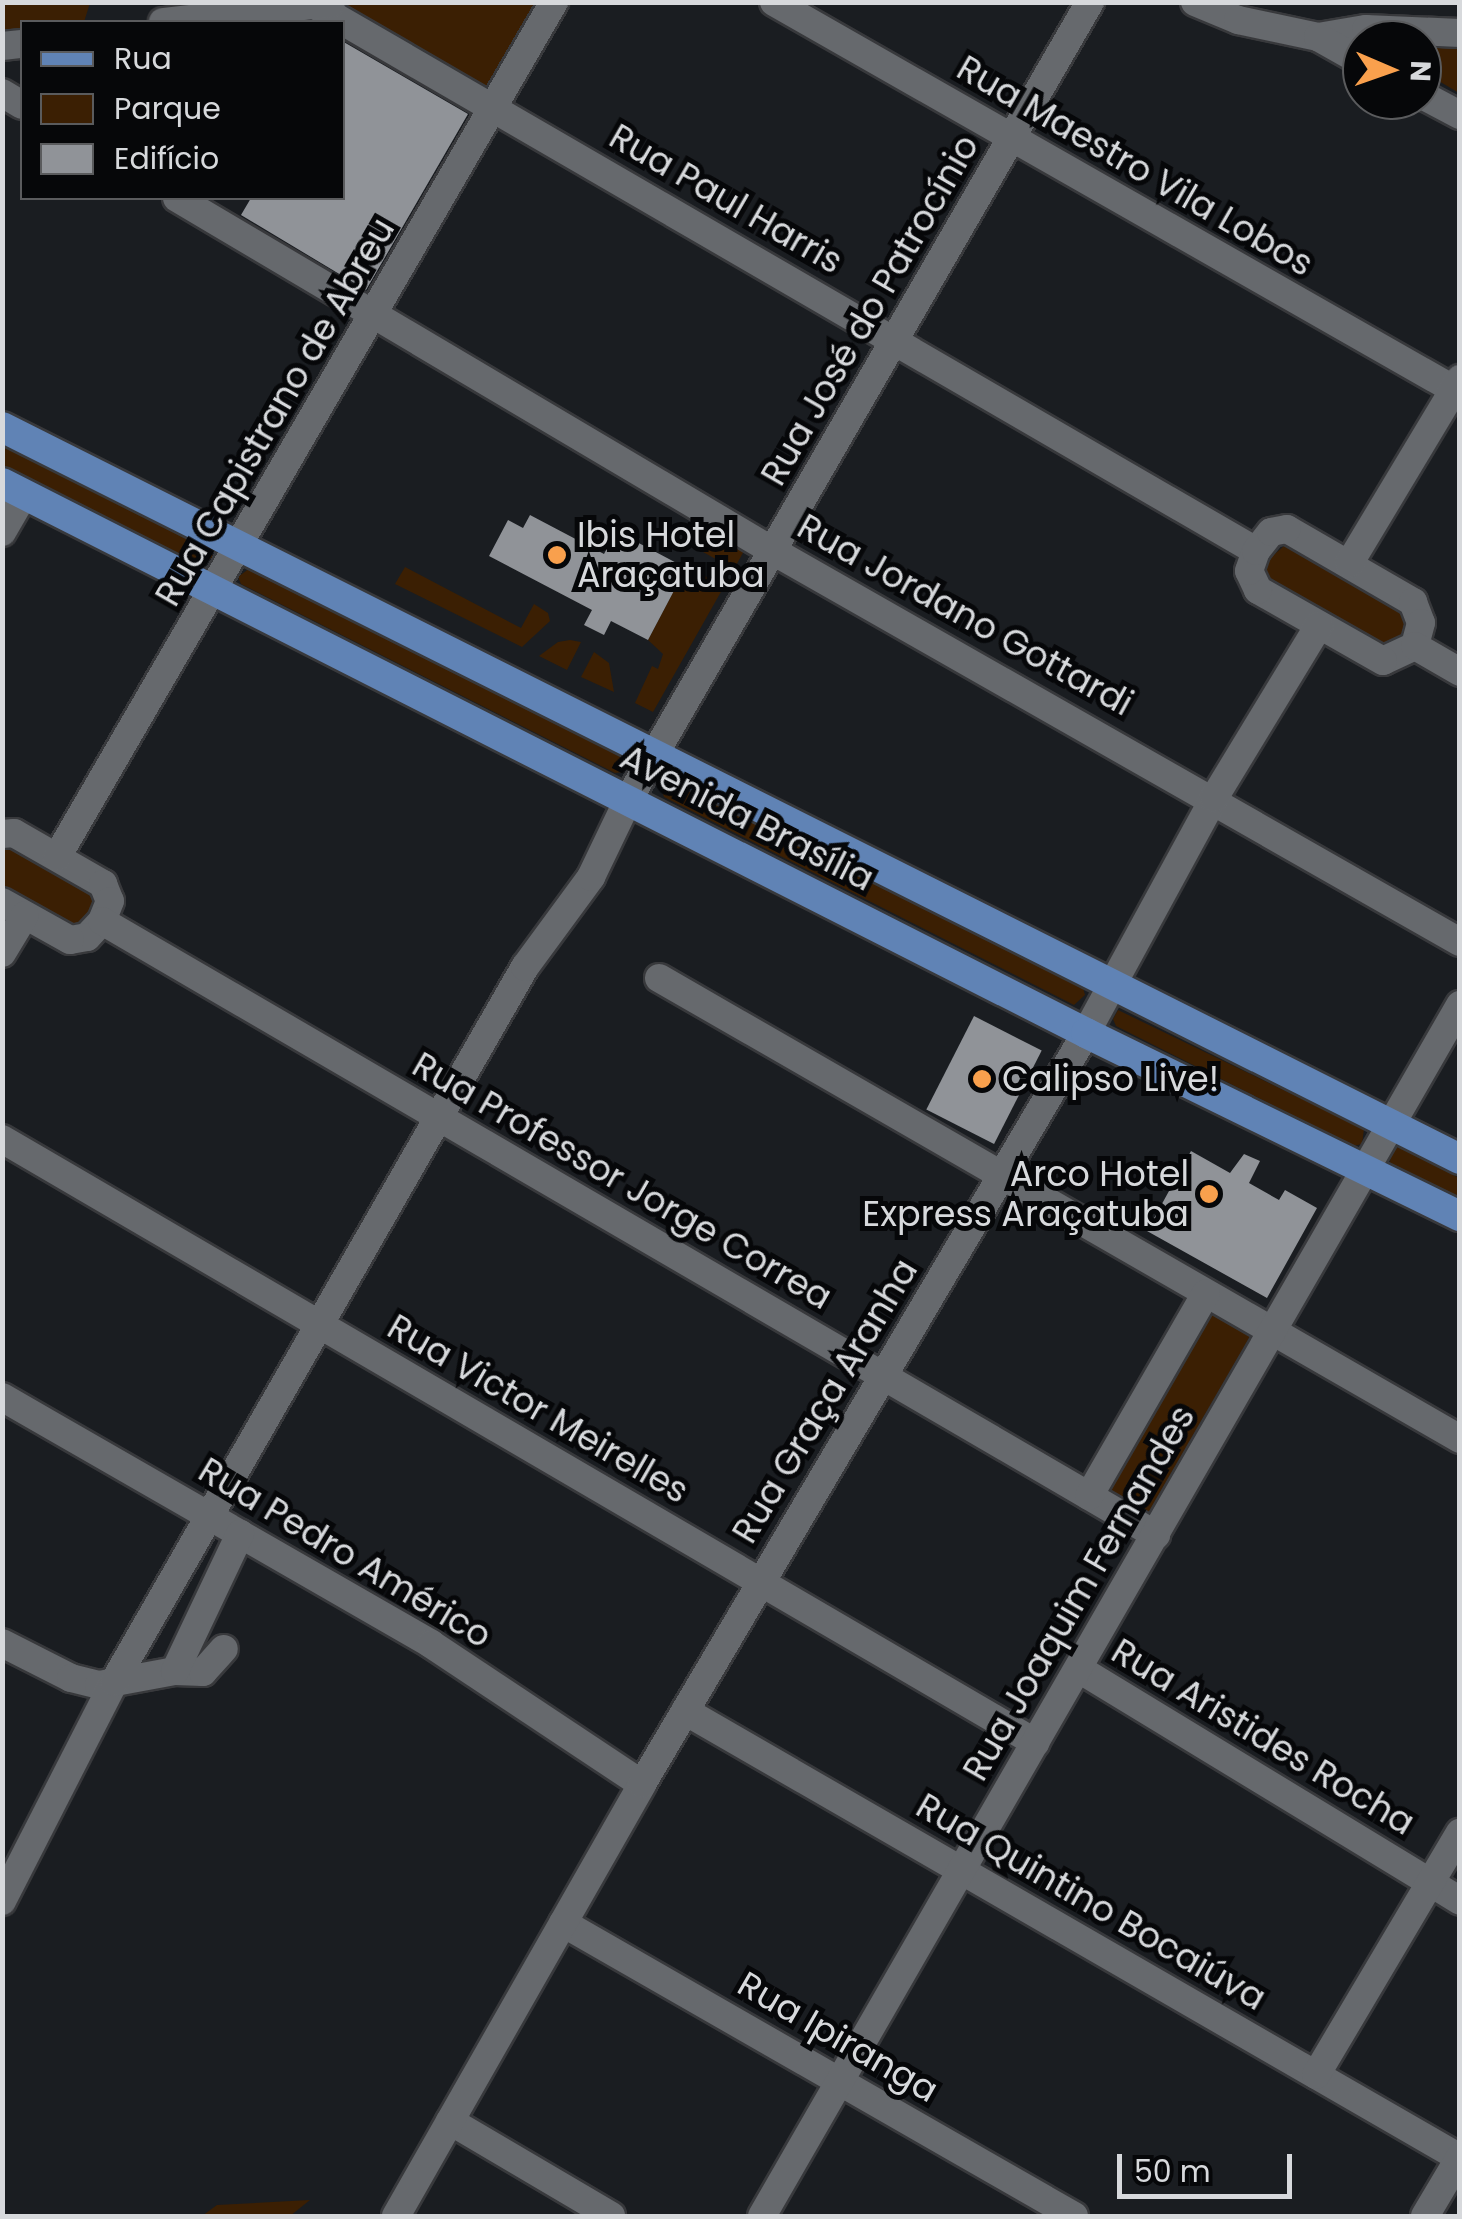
<!DOCTYPE html>
<meta charset="utf-8">
<style>
body{margin:0}
#map{position:relative;width:1462px;height:2219px;overflow:hidden;background:#1a1d21;font-family:Poppins,sans-serif}
div>[style]{position:absolute}
.green>*{inset:0;background:#3b1f03;transform-origin:0 0}
.building>*{inset:0;background:#909398;transform-origin:0 0}
.roads{filter:drop-shadow(2px 0 #38393c) drop-shadow(-2px 0 #38393c) drop-shadow(0 2px #38393c) drop-shadow(0 -2px #38393c)}
.minor>*{height:28px;margin:-14px;padding:0 14px;transform-origin:14px;border-radius:14px;background:#66696d}
.major>*{height:30px;margin:-15px;padding:0 15px;transform-origin:15px;border-radius:15px;background:#6083b5}
.dots>*{width:28px;height:28px;translate:-50% -50%;box-sizing:border-box;border:5px solid #060709;border-radius:50%}
span{translate:-50% -50%;white-space:nowrap;text-align:center;line-height:1.15;-webkit-text-stroke:10px #060709;paint-order:stroke}
.street-label{font-size:35px;color:#d7d9dc}
.poi-label{font-size:35px;color:#d7d9dc}
.left{translate:0 -50%;text-align:left}
.right{translate:-100% -50%;text-align:right}
.frame{position:absolute;inset:0;border:5px solid #d7d9dc;pointer-events:none}
.legend{position:absolute;left:20px;top:20px;width:325px;height:180px;box-sizing:border-box;background:#060709;border:2px solid #5a5b5d;margin:0;padding:12px 18px;list-style:none;font-size:30px;color:#d7d9dc}
.legend li{display:flex;align-items:center;gap:20px;height:50px}
.legend b{width:50px;border:2px solid #5a5b5d}
.north{position:absolute;left:1342px;top:20px;width:100px;height:100px;box-sizing:border-box;background:#060709;border:2px solid #5a5b5d;border-radius:50%;rotate:92deg;font-size:28px;font-weight:700;line-height:40px;text-align:center;color:#d7d9dc}
.north::after{content:'';display:block;margin:auto;width:35px;height:45px;background:#f9a04d;clip-path:polygon(50% 0,100% 100%,50% 72%,0 100%)}
.scale{position:absolute;left:1117px;top:2154px;width:175px;height:45px;box-sizing:border-box;border:5px solid #d7d9dc;border-top:0;padding-left:12px;font-size:30px;line-height:35px;white-space:nowrap;color:#d7d9dc;-webkit-text-stroke:8px #060709;paint-order:stroke}
</style>
<div id="map">
<div class="green">
<i style="clip-path:polygon(372px 2px,544px 3px,490px 103px,322px 6px)"></i>
<i style="clip-path:polygon(3px 3px,90px 3px,84px 22px,22px 22px,22px 33px,3px 35px)"></i>
<i style="clip-path:polygon(1422px 40px,1459px 40px,1459px 93px,1422px 71px)"></i>
<i style="clip-path:polygon(2px 442px,209px 547px,213px 557px,197px 566px,3px 466px)"></i>
<i style="left:703px;top:528px;width:47px;height:21px;rotate:29deg"></i>
<i style="clip-path:polygon(1284px 546px,1400px 613px,1405px 624px,1401px 636px,1385px 644px,1270px 578px,1266px 570px,1270px 558px)"></i>
<i style="clip-path:polygon(689px 562px,722px 590px,653px 712px,635px 703px,652px 666px,658px 669px,663px 654px,648px 640px)"></i>
<i style="clip-path:polygon(405px 567px,521px 628px,534px 604px,548px 613px,550px 621px,522px 647px,395px 584px)"></i>
<i style="clip-path:polygon(250px 568px,623px 756px,629px 764px,623px 772px,615px 773px,241px 584px,238px 577px)"></i>
<i style="clip-path:polygon(570px 640px,581px 642px,567px 670px,539px 656px,558px 642px)"></i>
<i style="clip-path:polygon(594px 652px,609px 663px,614px 692px,581px 677px)"></i>
<i style="clip-path:polygon(673px 781px,1083px 988px,1085px 995px,1074px 1005px,664px 797px,662px 791px)"></i>
<i style="clip-path:polygon(11px 847px,92px 894px,95px 901px,90px 913px,80px 924px,73px 925px,3px 886px,3px 848px)"></i>
<i style="clip-path:polygon(1118px 1010px,1364px 1129px,1362px 1144px,1354px 1146px,1116px 1026px,1113px 1019px)"></i>
<i style="clip-path:polygon(1398px 1147px,1459px 1178px,1459px 1198px,1390px 1163px,1391px 1149px)"></i>
<i style="left:1207px;top:1309px;width:51px;height:207px;rotate:30deg"></i>
<i style="clip-path:polygon(310px 2200px,290px 2216px,202px 2216px,217px 2205px)"></i>
</div>
<div class="building">
<i style="clip-path:polygon(342px 41px,468px 114px,366px 290px,241px 215px,251px 198px,342px 198px)"></i>
<i style="clip-path:polygon(530px 515px,604px 554px,616px 531px,686px 568px,648px 640px,611px 621px,604px 635px,584px 625px,592px 610px,489px 556px,508px 520px,523px 528px)"></i>
<i style="left:974px;top:1016px;width:76px;height:105px;rotate:27deg"></i>
<i style="clip-path:polygon(1191px 1151px,1230px 1173px,1244px 1154px,1260px 1161px,1249px 1183px,1279px 1200px,1285px 1190px,1317px 1208px,1267px 1298px,1147px 1231px)"></i>
</div>
<div class="roads">
<div class="minor">
<i style="left:774px;top:2px;width:790px;rotate:29.68deg"></i>
<i style="left:1195px;top:2px;width:47px;rotate:22.7deg"></i>
<i style="left:1238px;top:20px;width:82px;rotate:12deg"></i>
<i style="left:1318px;top:37px;width:49px;rotate:-9.5deg"></i>
<i style="left:1366px;top:29px;width:94px;rotate:2.4deg"></i>
<i style="left:313px;top:4px;width:1090px;rotate:30.12deg"></i>
<i style="left:163px;top:22px;width:169px;rotate:-6.5deg"></i>
<i style="left:1318px;top:37px;width:51px;rotate:29.6deg"></i>
<i style="left:2px;top:46px;width:20px;rotate:-6deg"></i>
<i style="left:2px;top:93px;width:23px;rotate:31deg"></i>
<i style="left:1422px;top:95px;width:43px;rotate:27.8deg"></i>
<i style="left:177px;top:198px;width:693px;rotate:30.64deg"></i>
<i style="left:773px;top:551px;width:790px;rotate:29.65deg"></i>
<i style="left:1287px;top:529px;width:146px;rotate:30.1deg"></i>
<i style="left:1413px;top:602px;width:22px;rotate:69deg"></i>
<i style="left:1421px;top:623px;width:24px;rotate:105deg"></i>
<i style="left:1415px;top:646px;width:35px;rotate:155deg"></i>
<i style="left:1383px;top:661px;width:144px;rotate:-150.4deg"></i>
<i style="left:1258px;top:590px;width:21px;rotate:-115deg"></i>
<i style="left:1249px;top:571px;width:21px;rotate:-71deg"></i>
<i style="left:1256px;top:551px;width:24px;rotate:-52deg"></i>
<i style="left:1271px;top:532px;width:16px;rotate:-11deg"></i>
<i style="left:2px;top:532px;width:44px;rotate:-59.9deg"></i>
<i style="left:1349px;top:564px;width:216px;rotate:-59deg"></i>
<i style="left:1415px;top:646px;width:52px;rotate:30deg"></i>
<i style="left:2px;top:834px;width:12px;rotate:-5deg"></i>
<i style="left:14px;top:833px;width:103px;rotate:29.8deg"></i>
<i style="left:103px;top:884px;width:18px;rotate:68deg"></i>
<i style="left:110px;top:901px;width:22px;rotate:112deg"></i>
<i style="left:102px;top:921px;width:22px;rotate:133deg"></i>
<i style="left:87px;top:937px;width:17px;rotate:170deg"></i>
<i style="left:70px;top:940px;width:78px;rotate:-150.8deg"></i>
<i style="left:57px;top:857px;width:989px;rotate:-59.83deg"></i>
<i style="left:102px;top:921px;width:1220px;rotate:30.22deg"></i>
<i style="left:2px;top:953px;width:44px;rotate:-58.8deg"></i>
<i style="left:659px;top:978px;width:924px;rotate:29.92deg"></i>
<i style="left:2px;top:1139px;width:1197px;rotate:30.29deg"></i>
<i style="left:2px;top:1397px;width:495px;rotate:29.9deg"></i>
<i style="left:431px;top:1644px;width:253px;rotate:33.6deg"></i>
<i style="left:1089px;top:1496px;width:234px;rotate:-60deg"></i>
<i style="left:2px;top:1643px;width:77px;rotate:26.9deg"></i>
<i style="left:71px;top:1678px;width:29px;rotate:14deg"></i>
<i style="left:99px;top:1685px;width:77px;rotate:-10.4deg"></i>
<i style="left:175px;top:1671px;width:28px;rotate:2deg"></i>
<i style="left:203px;top:1672px;width:31px;rotate:-48deg"></i>
<i style="left:1079px;top:1669px;width:446px;rotate:31.3deg"></i>
<i style="left:175px;top:1671px;width:152px;rotate:-64.6deg"></i>
<i style="left:685px;top:1711px;width:895px;rotate:29.98deg"></i>
<i style="left:2px;top:1901px;width:246px;rotate:-62.9deg"></i>
<i style="left:114px;top:1682px;width:825px;rotate:-60.11deg"></i>
<i style="left:525px;top:967px;width:112px;rotate:-53.7deg"></i>
<i style="left:591px;top:877px;width:85px;rotate:-64.3deg"></i>
<i style="left:628px;top:800px;width:922px;rotate:-59.93deg"></i>
<i style="left:563px;top:1923px;width:589px;rotate:29.83deg"></i>
<i style="left:1316px;top:2075px;width:282px;rotate:-59.3deg"></i>
<i style="left:450px;top:2121px;width:187px;rotate:30.5deg"></i>
<i style="left:396px;top:2216px;width:497px;rotate:-60.3deg"></i>
<i style="left:642px;top:1784px;width:872px;rotate:-59.41deg"></i>
<i style="left:1086px;top:1033px;width:268px;rotate:-61.4deg"></i>
<i style="left:1214px;top:798px;width:202px;rotate:-58.7deg"></i>
<i style="left:762px;top:2216px;width:1398px;rotate:-60.04deg"></i>
<i style="left:1425px;top:2216px;width:69px;rotate:-59.3deg"></i>
</div>
<div class="major">
<i style="left:2px;top:427px;width:1631px;rotate:26.66deg"></i>
<i style="left:2px;top:483px;width:1216px;rotate:26.9deg"></i>
<i style="left:1086px;top:1033px;width:416px;rotate:26.1deg"></i>
</div>
</div>
<div class="dots">
<i style="left:557px;top:555px;background:#f9a04d"></i>
<i style="left:982px;top:1079px;background:#f9a04d"></i>
<i style="left:1209px;top:1194px;background:#f9a04d"></i>
</div>
<div class="street-label">
<span style="left:1135px;top:166px;rotate:30deg">Rua Maestro Vila Lobos</span>
<span style="left:726px;top:199px;rotate:30deg">Rua Paul Harris</span>
<span style="left:870px;top:310px;rotate:-60deg">Rua José do Patrocínio</span>
<span style="left:275px;top:412px;rotate:-60deg">Rua Capistrano de Abreu</span>
<span style="left:965px;top:615px;rotate:29deg">Rua Jordano Gottardi</span>
<span style="left:747px;top:818px;rotate:27deg">Avenida Brasília</span>
<span style="left:622px;top:1181px;rotate:30deg">Rua Professor Jorge Correa</span>
<span style="left:825px;top:1401px;rotate:-59deg">Rua Graça Aranha</span>
<span style="left:538px;top:1409px;rotate:30deg">Rua Victor Meirelles</span>
<span style="left:345px;top:1553px;rotate:31deg">Rua Pedro Américo</span>
<span style="left:1079px;top:1593px;rotate:-60deg">Rua Joaquim Fernandes</span>
<span style="left:1263px;top:1737px;rotate:31deg">Rua Aristides Rocha</span>
<span style="left:1091px;top:1902px;rotate:30deg">Rua Quintino Bocaiúva</span>
<span style="left:838px;top:2037px;rotate:30deg">Rua Ipiranga</span>
</div>
<div class="poi-label">
<span class="left" style="left:577px;top:555px">Ibis Hotel<br>Araçatuba</span>
<span class="left" style="left:1002px;top:1079px">Calipso Live!</span>
<span class="right" style="left:1189px;top:1194px">Arco Hotel<br>Express Araçatuba</span>
</div>
<div class="frame"></div>
<ul class="legend">
<li><b style="height:12px;background:#6083b5"></b>Rua</li>
<li><b style="height:28px;background:#3b1f03"></b>Parque</li>
<li><b style="height:28px;background:#909398"></b>Edifício</li>
</ul>
<div class="north">N</div>
<div class="scale">50 m</div>
</div>
